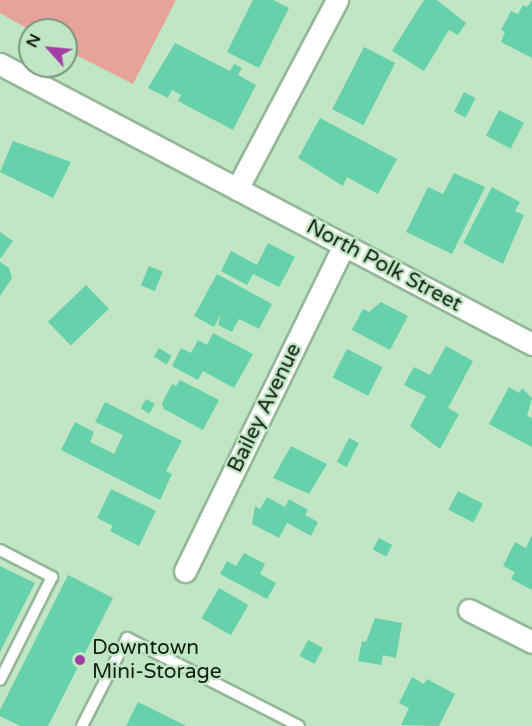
<!DOCTYPE html>
<style>
body{margin:0}
#map{position:relative;width:532px;height:726px;overflow:hidden;background:#c0e6c4;font-family:"Varela Round",sans-serif}
div>[style]{position:absolute}
.green>*{inset:0;background:#e7a299}
.building>*{inset:0;background:#66d1ab;transform-origin:0 0}
.roads{filter:drop-shadow(2px 0 #93b797) drop-shadow(-2px 0 #93b797) drop-shadow(0 2px #93b797) drop-shadow(0 -2px #93b797)}
.lane>*{height:10px;margin:-5px;padding:0 5px;transform-origin:5px;border-radius:5px;background:#fff}
.street>*{height:21px;margin:-10.5px;padding:0 10.5px;transform-origin:10.5px;border-radius:10.5px;background:#fff}
.dots>*{width:16px;height:16px;translate:-50% -50%;box-sizing:border-box;border:3px solid #c0e6c4;border-radius:50%}
span{translate:-50% -50%;white-space:nowrap;text-align:center;line-height:1.15;-webkit-text-stroke:5px #c0e6c4;paint-order:stroke}
.street-label{font-size:21px;color:#121f13}
.poi-label{font-size:21px;color:#121f13}
.left{translate:0 -50%;text-align:left}
.north{position:absolute;left:18px;top:18px;width:60px;height:60px;box-sizing:border-box;background:#c0e6c4;border:2px solid #7a967d;border-radius:50%;rotate:297deg;font-size:16px;font-weight:700;line-height:24px;text-align:center;color:#121f13}
.north::after{content:'';display:block;margin:auto;width:21px;height:27px;background:#a23da2;clip-path:polygon(50% 0,100% 100%,50% 72%,0 100%)}
</style>
<div id="map">
<div class="green">
<i style="clip-path:polygon(0 0,176px 0,133px 84px,66px 50px,66px 30px,30px 30px,0 13px)"></i>
</div>
<div class="building">
<i style="clip-path:polygon(253px 0,273px 0,289px 8px,259px 68px,227px 52px)"></i>
<i style="clip-path:polygon(424px 0,437px 0,466px 23px,458px 35px,449px 30px,424px 71px,392px 51px)"></i>
<i style="clip-path:polygon(532px 0,532px 58px,501px 42px,505px 32px,501px 30px,511px 11px,518px 14px,523px 5px,527px 7px)"></i>
<i style="clip-path:polygon(175px 43px,230px 71px,234px 64px,242px 68px,238px 75px,256px 85px,233px 130px,178px 101px,181px 95px,172px 90px,168px 98px,148px 88px)"></i>
<i style="left:364px;top:47px;width:35px;height:70px;rotate:27deg"></i>
<i style="left:464px;top:92px;width:13px;height:22px;rotate:27deg"></i>
<i style="left:499px;top:110px;width:28px;height:29px;rotate:27deg"></i>
<i style="clip-path:polygon(320px 118px,397px 159px,378px 194px,347px 177px,343px 186px,298px 158px)"></i>
<i style="clip-path:polygon(13px 141px,71px 162px,53px 198px,0 172px)"></i>
<i style="clip-path:polygon(454px 173px,485px 187px,452px 254px,406px 232px,428px 187px,443px 194px)"></i>
<i style="clip-path:polygon(492px 187px,520px 202px,515px 211px,524px 215px,503px 264px,463px 243px)"></i>
<i style="clip-path:polygon(0 232px,13px 241px,0 259px)"></i>
<i style="clip-path:polygon(268px 243px,295px 257px,279px 287px,253px 274px,247px 285px,221px 271px,231px 251px,257px 265px)"></i>
<i style="clip-path:polygon(0 262px,9px 268px,12px 278px,0 296px)"></i>
<i style="left:149px;top:266px;width:15px;height:21px;rotate:23deg"></i>
<i style="clip-path:polygon(217px 274px,272px 304px,259px 329px,239px 319px,232px 332px,218px 325px,221px 314px,214px 327px,194px 316px)"></i>
<i style="left:86px;top:285px;width:33px;height:53px;rotate:46deg"></i>
<i style="clip-path:polygon(381px 302px,408px 316px,390px 350px,352px 330px,363px 309px,369px 312px)"></i>
<i style="clip-path:polygon(213px 333px,253px 354px,234px 388px,203px 371px,198px 380px,172px 366px,181px 348px,191px 353px,198px 340px,207px 345px)"></i>
<i style="clip-path:polygon(446px 346px,473px 361px,448px 408px,459px 414px,440px 449px,410px 426px,426px 396px,404px 385px,414px 367px,430px 375px)"></i>
<i style="left:159px;top:348px;width:15px;height:10px;rotate:32deg"></i>
<i style="left:347px;top:349px;width:40px;height:32px;rotate:27deg"></i>
<i style="clip-path:polygon(180px 380px,219px 400px,203px 430px,164px 409px,162px 403px,172px 384px,176px 386px)"></i>
<i style="clip-path:polygon(509px 387px,519px 393px,522px 388px,532px 398px,527px 416px,532px 418px,532px 447px,489px 424px)"></i>
<i style="left:146px;top:399px;width:10px;height:11px;rotate:29deg"></i>
<i style="clip-path:polygon(105px 402px,182px 441px,166px 471px,172px 474px,160px 500px,61px 450px,75px 422px,94px 432px,90px 442px,114px 454px,123px 435px,95px 422px)"></i>
<i style="left:349px;top:438px;width:11px;height:27px;rotate:27deg"></i>
<i style="clip-path:polygon(291px 446px,327px 464px,309px 494px,273px 478px)"></i>
<i style="clip-path:polygon(111px 489px,156px 511px,139px 546px,110px 531px,113px 526px,97px 518px)"></i>
<i style="left:458px;top:491px;width:28px;height:21px;rotate:27deg"></i>
<i style="clip-path:polygon(267px 497px,285px 507px,289px 499px,308px 510px,305px 515px,318px 522px,311px 536px,287px 523px,279px 538px,252px 524px,255px 506px,260px 509px)"></i>
<i style="clip-path:polygon(532px 535px,532px 590px,511px 579px,515px 572px,503px 566px,515px 542px,526px 548px)"></i>
<i style="left:379px;top:538px;width:15px;height:13px;rotate:28deg"></i>
<i style="clip-path:polygon(244px 553px,265px 564px,260px 574px,276px 583px,267px 599px,220px 574px,227px 561px,236px 566px)"></i>
<i style="clip-path:polygon(0 566px,35px 583px,0 652px)"></i>
<i style="clip-path:polygon(68px 575px,113px 598px,48px 726px,20px 726px,0 716px,0 710px)"></i>
<i style="left:219px;top:588px;width:34px;height:35px;rotate:30deg"></i>
<i style="clip-path:polygon(375px 618px,402px 623px,396px 658px,383px 655px,381px 665px,358px 661px,362px 641px,366px 642px)"></i>
<i style="left:308px;top:640px;width:17px;height:18px;rotate:28deg"></i>
<i style="clip-path:polygon(412px 677px,424px 684px,427px 679px,455px 694px,439px 726px,401px 725px,409px 708px,399px 703px)"></i>
<i style="clip-path:polygon(138px 702px,186px 726px,126px 726px)"></i>
</div>
<div class="roads">
<div class="lane">
<i style="left:0;top:550px;width:59px;rotate:27.4deg"></i>
<i style="left:52px;top:577px;width:115px;rotate:116.8deg"></i>
<i style="left:82px;top:726px;width:99px;rotate:-62.9deg"></i>
<i style="left:127px;top:638px;width:193px;rotate:27.1deg"></i>
</div>
<div class="street">
<i style="left:0;top:64px;width:601px;rotate:27.76deg"></i>
<i style="left:237px;top:189px;width:214px;rotate:-62.1deg"></i>
<i style="left:185px;top:571px;width:363px;rotate:-64deg"></i>
<i style="left:469px;top:610px;width:71px;rotate:26.9deg"></i>
</div>
</div>
<div class="dots">
<i style="left:80px;top:660px;background:#a23da2"></i>
</div>
<div class="street-label">
<span style="left:384px;top:266px;rotate:28deg">North Polk Street</span>
<span style="left:265px;top:408px;rotate:-64deg">Bailey Avenue</span>
</div>
<div class="poi-label">
<span class="left" style="left:92px;top:660px">Downtown<br>Mini-Storage</span>
</div>
<div class="north">N</div>
</div>
